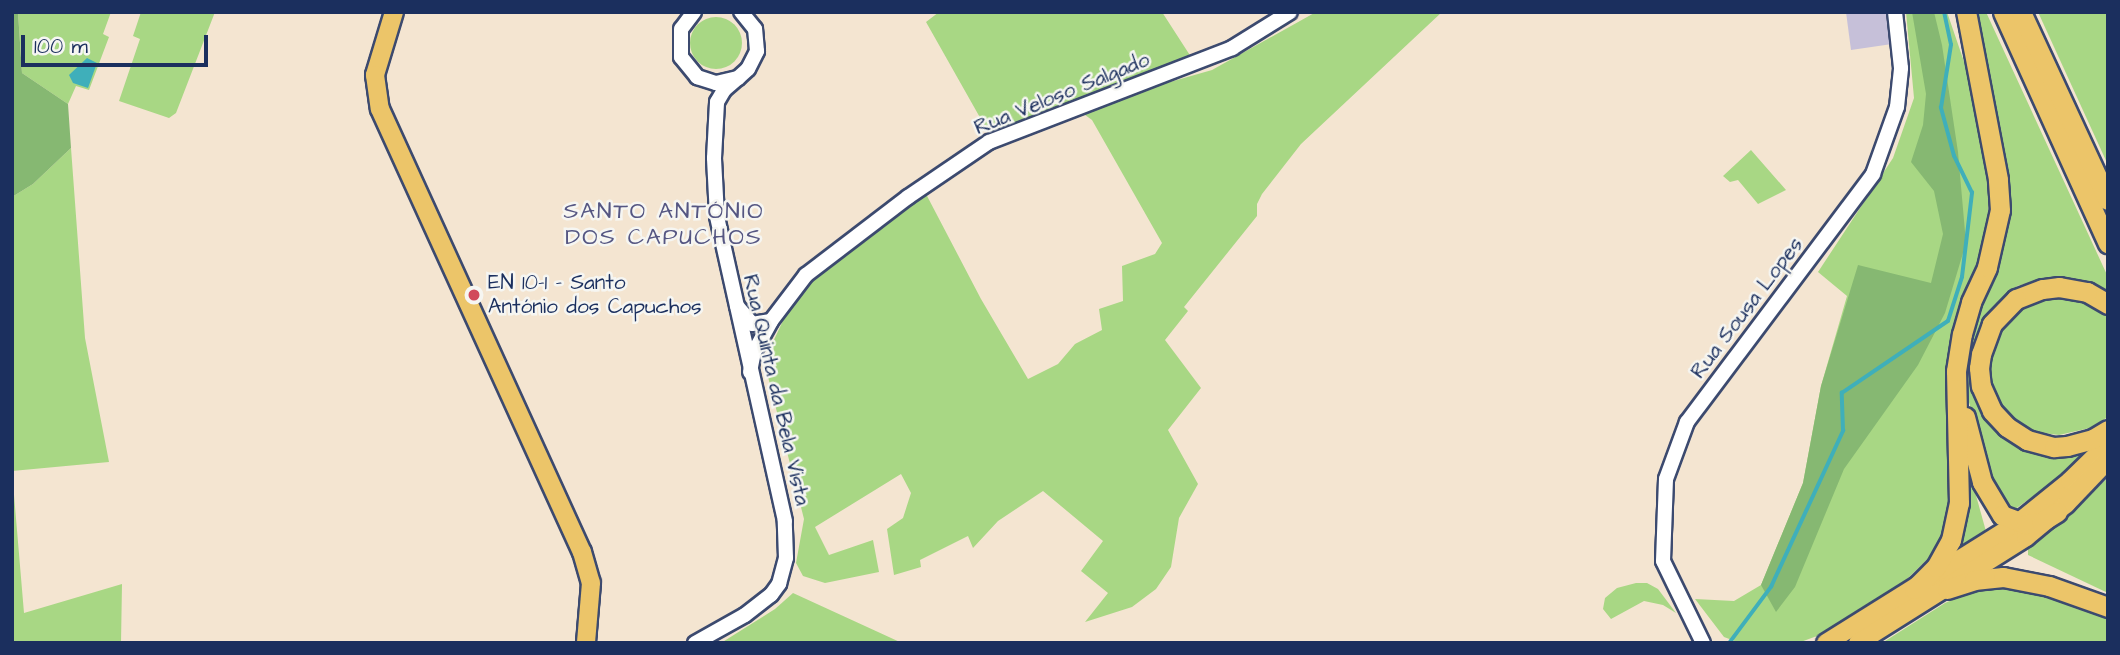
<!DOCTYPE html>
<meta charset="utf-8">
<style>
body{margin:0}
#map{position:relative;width:2120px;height:655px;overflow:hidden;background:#f4e5d1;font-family:"Architects Daughter",sans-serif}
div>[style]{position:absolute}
.industrial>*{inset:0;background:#c6c0d9}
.green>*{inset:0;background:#a8d784}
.round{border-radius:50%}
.forest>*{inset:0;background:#86b872}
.water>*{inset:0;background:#3fafba}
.stream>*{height:3.5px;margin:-1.75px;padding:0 1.75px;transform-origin:1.75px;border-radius:1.75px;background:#3fafba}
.roads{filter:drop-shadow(2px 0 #3c4a6f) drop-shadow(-2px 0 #3c4a6f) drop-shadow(0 2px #3c4a6f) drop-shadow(0 -2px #3c4a6f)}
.minor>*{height:14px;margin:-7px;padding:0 7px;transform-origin:7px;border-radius:7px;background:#fff}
.major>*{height:18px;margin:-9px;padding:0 9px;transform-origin:9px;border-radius:9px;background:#ecc569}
.highway>*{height:19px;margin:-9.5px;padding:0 9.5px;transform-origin:9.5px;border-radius:9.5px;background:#ecc569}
.dots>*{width:19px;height:19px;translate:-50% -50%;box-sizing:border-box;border:4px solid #f6f6f2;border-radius:50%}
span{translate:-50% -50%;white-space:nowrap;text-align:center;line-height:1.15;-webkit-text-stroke:5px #f6f6f2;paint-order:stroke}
.street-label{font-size:21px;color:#1b2f5e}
.poi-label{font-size:21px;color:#1b2f5e}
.left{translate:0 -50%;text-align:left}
.neighbourhood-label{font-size:23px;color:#555682;letter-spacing:2px}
.frame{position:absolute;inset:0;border:14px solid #1b2f5e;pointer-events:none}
.scale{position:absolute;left:21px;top:35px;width:187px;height:32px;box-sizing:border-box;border:4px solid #1b2f5e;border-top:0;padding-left:9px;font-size:21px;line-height:24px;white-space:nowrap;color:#1b2f5e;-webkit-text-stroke:5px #f6f6f2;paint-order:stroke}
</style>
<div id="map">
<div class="industrial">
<i style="clip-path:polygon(1846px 12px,1886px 12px,1892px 44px,1851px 50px)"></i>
</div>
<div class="green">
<i style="clip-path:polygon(18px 12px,111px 12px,103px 34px,109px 37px,89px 90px,76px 86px,68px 104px,22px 73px)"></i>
<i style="clip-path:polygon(141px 12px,215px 12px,176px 113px,169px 118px,119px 101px,140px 39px,133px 36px)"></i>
<i style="clip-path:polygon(939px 12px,1162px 12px,1193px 60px,1051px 108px,991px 137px,926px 22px)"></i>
<i style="clip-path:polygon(1316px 12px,1442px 12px,1301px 144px,1262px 194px,1257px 204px,1257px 216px,1184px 307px,1188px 311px,1165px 340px,1201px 388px,1168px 430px,1198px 484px,1179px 518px,1171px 567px,1156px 589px,1132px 607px,1085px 622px,1108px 593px,1081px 571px,1103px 541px,1043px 491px,998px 521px,973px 548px,968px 536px,920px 560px,921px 567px,894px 575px,887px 529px,903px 518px,911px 493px,901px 474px,815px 527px,829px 555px,873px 540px,879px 572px,825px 583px,803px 576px,796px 563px,804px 519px,764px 361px,796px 293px,836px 256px,926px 194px,981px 299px,1028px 379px,1058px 364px,1075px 344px,1102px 330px,1099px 309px,1123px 301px,1122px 266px,1155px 254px,1162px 243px,1092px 120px,1081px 112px,1121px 96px,1212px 70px)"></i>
<i style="clip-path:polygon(1906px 12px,1947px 12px,1973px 88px,1990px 188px,1986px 241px,1951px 359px,1946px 412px,1951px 486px,1945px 542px,1905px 581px,1817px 636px,1798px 643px,1740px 643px,1724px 637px,1695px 599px,1734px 601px,1761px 585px,1803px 483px,1821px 386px,1847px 296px,1818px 272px,1893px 158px,1914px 98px)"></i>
<i style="clip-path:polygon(1973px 12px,1986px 12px,2108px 277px,2108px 294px,2096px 286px,2076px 281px,2044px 279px,2017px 286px,1996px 307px,1976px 340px,1969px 368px,1976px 399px,1996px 429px,2082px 451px,2073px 467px,2014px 510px,2001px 504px,1991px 475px,1968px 399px,1964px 371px,1977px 310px,1998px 260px)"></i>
<i style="clip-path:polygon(2038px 12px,2108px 12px,2108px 165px)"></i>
<i class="round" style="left:690px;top:17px;width:52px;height:52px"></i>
<i style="clip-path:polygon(71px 148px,85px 338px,109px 462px,12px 471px,24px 613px,122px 584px,121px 643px,12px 643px,12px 197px,33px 184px)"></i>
<i style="clip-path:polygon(1751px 150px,1786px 190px,1758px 204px,1738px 180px,1730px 182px,1723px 176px)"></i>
<i style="clip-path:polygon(2072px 295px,2104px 310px,2108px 315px,2108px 417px,2090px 428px,2059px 435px,2034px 432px,2009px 415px,1997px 400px,1990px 375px,1992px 350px,2003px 330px,2023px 308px,2047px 296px)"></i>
<i style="clip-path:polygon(1967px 463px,1987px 535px,1954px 556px)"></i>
<i style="clip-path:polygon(2108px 478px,2108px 593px,2028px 555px,2028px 546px)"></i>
<i style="clip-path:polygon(1636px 583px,1647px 583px,1658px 589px,1676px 613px,1663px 605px,1644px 601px,1611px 619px,1603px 609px,1605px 598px,1617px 588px)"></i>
<i style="clip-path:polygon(1999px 586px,2043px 592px,2108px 615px,2108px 643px,1882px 643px,1945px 603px,1977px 589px)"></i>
<i style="clip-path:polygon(793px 593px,902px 643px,721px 643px,775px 609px)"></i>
</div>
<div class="forest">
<i style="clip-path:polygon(12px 12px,18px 12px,22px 73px,68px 104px,71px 148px,33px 184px,12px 197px)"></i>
<i style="clip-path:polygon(1912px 12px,1934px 12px,1942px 45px,1958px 152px,1966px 243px,1945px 313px,1918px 365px,1844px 469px,1795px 587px,1776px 612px,1761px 585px,1803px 483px,1821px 386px,1858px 265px,1931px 283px,1943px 234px,1934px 191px,1911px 162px,1923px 125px,1926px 94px)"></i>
</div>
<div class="water">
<i style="clip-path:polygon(87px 58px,97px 63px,88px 88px,73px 83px,69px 75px)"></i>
</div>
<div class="stream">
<i style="left:1730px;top:642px;width:69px;rotate:-53.3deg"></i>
<i style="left:1771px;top:587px;width:172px;rotate:-65.2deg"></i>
<i style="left:1843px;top:431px;width:38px;rotate:-92deg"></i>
<i style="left:1842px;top:393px;width:128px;rotate:-34.2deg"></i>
<i style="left:1948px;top:321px;width:46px;rotate:-72.3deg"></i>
<i style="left:1962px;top:277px;width:85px;rotate:-83.2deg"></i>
<i style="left:1972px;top:193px;width:41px;rotate:-115.9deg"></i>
<i style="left:1954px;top:156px;width:50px;rotate:-105.2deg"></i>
<i style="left:1941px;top:108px;width:64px;rotate:-81deg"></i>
<i style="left:1951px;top:45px;width:34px;rotate:-102deg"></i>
</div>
<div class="roads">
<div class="minor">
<i style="left:694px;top:12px;width:21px;rotate:127deg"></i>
<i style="left:681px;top:29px;width:28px;rotate:90deg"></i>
<i style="left:681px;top:57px;width:26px;rotate:51deg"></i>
<i style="left:697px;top:77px;width:20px;rotate:18deg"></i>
<i style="left:716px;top:83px;width:23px;rotate:-13deg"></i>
<i style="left:738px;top:78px;width:13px;rotate:-42deg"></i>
<i style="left:748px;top:69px;width:20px;rotate:-63deg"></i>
<i style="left:757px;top:51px;width:22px;rotate:-95deg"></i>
<i style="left:755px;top:29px;width:22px;rotate:-129deg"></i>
<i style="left:737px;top:306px;width:23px;rotate:50deg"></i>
<i style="left:752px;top:324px;width:19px;rotate:-9deg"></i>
<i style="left:750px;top:372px;width:20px;rotate:-79deg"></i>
<i style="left:754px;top:352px;width:35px;rotate:-61deg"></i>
<i style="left:771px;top:321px;width:58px;rotate:-52.7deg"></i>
<i style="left:806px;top:275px;width:128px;rotate:-37.4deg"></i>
<i style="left:908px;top:197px;width:98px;rotate:-34.2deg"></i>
<i style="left:989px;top:142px;width:261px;rotate:-21.1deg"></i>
<i style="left:1232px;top:48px;width:68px;rotate:-31.8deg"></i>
<i style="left:695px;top:643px;width:57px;rotate:-29.2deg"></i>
<i style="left:745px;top:615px;width:33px;rotate:-38deg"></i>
<i style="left:771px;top:595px;width:14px;rotate:-54deg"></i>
<i style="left:779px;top:584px;width:27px;rotate:-75deg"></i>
<i style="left:786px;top:558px;width:37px;rotate:-92deg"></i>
<i style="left:785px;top:521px;width:312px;rotate:-102.6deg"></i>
<i style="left:717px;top:216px;width:58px;rotate:-93deg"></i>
<i style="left:714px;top:158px;width:56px;rotate:-86.9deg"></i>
<i style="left:717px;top:102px;width:14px;rotate:-60deg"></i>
<i style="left:724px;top:90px;width:18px;rotate:-41deg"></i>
<i style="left:1703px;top:643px;width:91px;rotate:-116deg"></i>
<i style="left:1663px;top:561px;width:82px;rotate:-87.9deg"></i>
<i style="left:1666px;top:479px;width:61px;rotate:-69.8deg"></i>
<i style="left:1687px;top:422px;width:310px;rotate:-53.1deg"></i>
<i style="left:1873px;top:174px;width:71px;rotate:-70.3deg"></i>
<i style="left:1897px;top:107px;width:39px;rotate:-84deg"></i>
<i style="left:1901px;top:68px;width:56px;rotate:-96.1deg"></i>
</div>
<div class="major">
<i style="left:394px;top:12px;width:66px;rotate:106.8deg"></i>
<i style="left:375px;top:75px;width:34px;rotate:82deg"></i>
<i style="left:380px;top:109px;width:487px;rotate:65.5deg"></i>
<i style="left:582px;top:552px;width:32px;rotate:74deg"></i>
<i style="left:591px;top:583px;width:60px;rotate:94.8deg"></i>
<i style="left:1826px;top:643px;width:226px;rotate:-32deg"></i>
<i style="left:2018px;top:523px;width:67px;rotate:-38.9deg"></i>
<i style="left:2070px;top:481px;width:53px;rotate:-44.2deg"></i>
<i style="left:1858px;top:643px;width:199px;rotate:-32.2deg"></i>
<i style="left:2026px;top:537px;width:52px;rotate:-39.5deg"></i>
<i style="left:2066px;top:504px;width:61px;rotate:-46.3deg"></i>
</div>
<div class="highway">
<i style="left:2003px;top:12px;width:254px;rotate:65.6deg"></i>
<i style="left:2021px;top:12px;width:207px;rotate:65.2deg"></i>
<i style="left:2108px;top:304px;width:24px;rotate:-150deg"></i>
<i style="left:2087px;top:292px;width:28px;rotate:-170deg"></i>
<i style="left:2059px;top:287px;width:17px;rotate:173deg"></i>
<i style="left:2042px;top:289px;width:28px;rotate:159deg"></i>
<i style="left:2016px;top:299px;width:35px;rotate:134deg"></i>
<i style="left:1992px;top:324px;width:32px;rotate:110deg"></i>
<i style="left:1981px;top:354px;width:14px;rotate:98deg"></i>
<i style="left:1979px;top:368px;width:18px;rotate:84deg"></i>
<i style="left:1981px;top:386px;width:27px;rotate:66deg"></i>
<i style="left:1992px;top:411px;width:22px;rotate:47deg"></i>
<i style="left:2007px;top:427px;width:24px;rotate:33deg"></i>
<i style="left:2027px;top:440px;width:28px;rotate:15deg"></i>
<i style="left:2054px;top:447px;width:13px;rotate:-4deg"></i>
<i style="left:2067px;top:446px;width:27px;rotate:-15deg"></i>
<i style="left:2093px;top:439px;width:17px;rotate:-31deg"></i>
<i style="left:1965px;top:417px;width:67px;rotate:75.3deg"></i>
<i style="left:1982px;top:482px;width:39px;rotate:59deg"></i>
<i style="left:2002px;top:515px;width:26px;rotate:21deg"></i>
<i style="left:2026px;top:524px;width:15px;rotate:-8deg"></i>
<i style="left:2041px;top:522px;width:19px;rotate:-32deg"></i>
<i style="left:1914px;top:589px;width:31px;rotate:-45deg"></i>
<i style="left:1936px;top:567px;width:31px;rotate:-61deg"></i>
<i style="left:1951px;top:540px;width:38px;rotate:-78deg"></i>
<i style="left:1959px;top:503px;width:132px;rotate:-91.3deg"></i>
<i style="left:1956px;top:371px;width:37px;rotate:-81deg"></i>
<i style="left:1962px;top:334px;width:33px;rotate:-74deg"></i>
<i style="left:1971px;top:302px;width:38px;rotate:-65deg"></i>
<i style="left:1987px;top:267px;width:58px;rotate:-77.2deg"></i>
<i style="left:2000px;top:210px;width:31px;rotate:-94deg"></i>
<i style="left:1998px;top:179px;width:170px;rotate:-100.8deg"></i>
<i style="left:1947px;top:589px;width:28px;rotate:-18deg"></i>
<i style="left:1974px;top:580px;width:29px;rotate:-6deg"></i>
<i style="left:2003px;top:577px;width:47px;rotate:11.1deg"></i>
<i style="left:2049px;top:586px;width:63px;rotate:19.6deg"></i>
</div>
</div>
<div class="dots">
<i style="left:474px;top:295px;background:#d1495b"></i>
</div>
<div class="street-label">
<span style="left:1062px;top:94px;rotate:-22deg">Rua Veloso Salgado</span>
<span style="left:1747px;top:308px;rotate:-53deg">Rua Sousa Lopes</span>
<span style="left:776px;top:390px;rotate:77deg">Rua Quinta da Bela Vista</span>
</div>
<div class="poi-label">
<span class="left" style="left:488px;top:295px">EN 10-1 - Santo<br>António dos Capuchos</span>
</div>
<div class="neighbourhood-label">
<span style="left:664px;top:224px">SANTO ANTÓNIO<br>DOS CAPUCHOS</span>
</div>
<div class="frame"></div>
<div class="scale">100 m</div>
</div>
